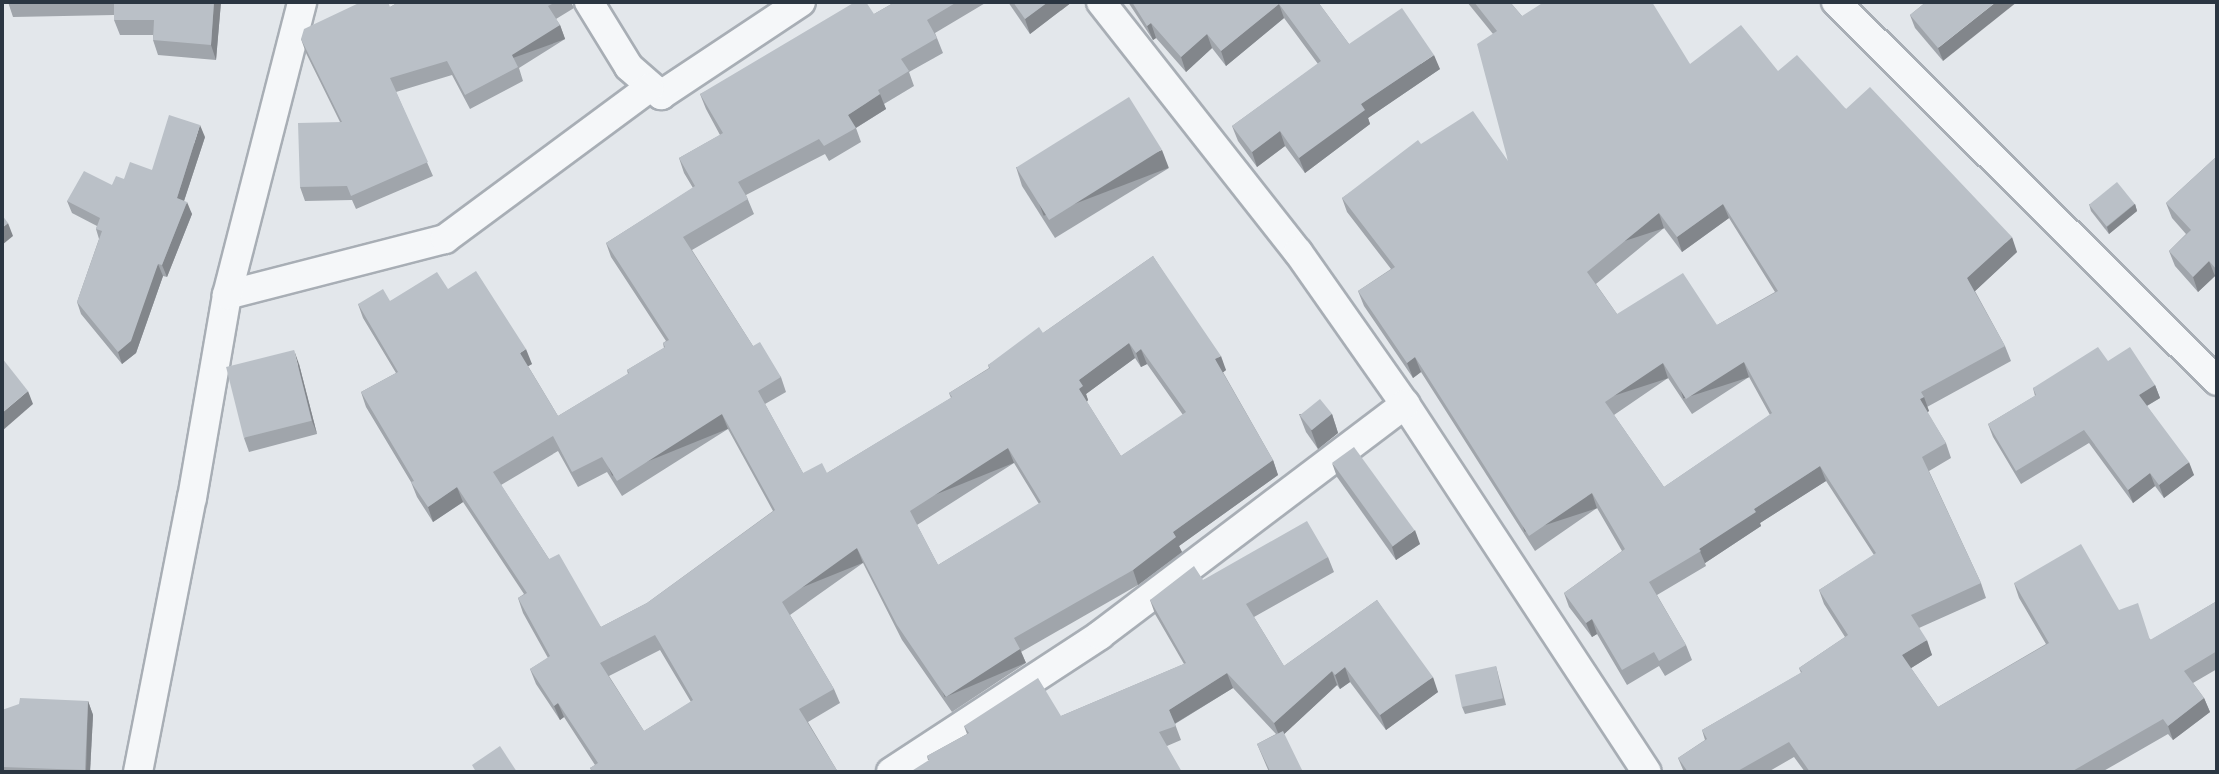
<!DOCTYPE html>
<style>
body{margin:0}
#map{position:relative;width:2219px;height:774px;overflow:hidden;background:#e3e7eb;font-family:"Archivo Narrow",sans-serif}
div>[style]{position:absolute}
.roads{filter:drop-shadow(2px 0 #a8aeb5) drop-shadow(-2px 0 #a8aeb5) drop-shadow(0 2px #a8aeb5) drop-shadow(0 -2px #a8aeb5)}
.minor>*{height:28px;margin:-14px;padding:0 14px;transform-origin:14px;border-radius:14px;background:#f5f7f9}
.wall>*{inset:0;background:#a0a5ab}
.shaded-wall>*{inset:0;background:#82868b;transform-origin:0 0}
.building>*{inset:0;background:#bac0c7;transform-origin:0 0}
span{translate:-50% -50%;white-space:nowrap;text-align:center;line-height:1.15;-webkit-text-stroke:6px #f2f5f8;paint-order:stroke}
.frame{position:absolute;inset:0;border:4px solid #2b3642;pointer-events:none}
</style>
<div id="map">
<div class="roads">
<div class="minor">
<i style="left:589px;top:2px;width:76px;rotate:58.4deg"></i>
<i style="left:629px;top:67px;width:43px;rotate:41.2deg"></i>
<i style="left:661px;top:95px;width:168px;rotate:-33.6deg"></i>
<i style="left:1101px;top:2px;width:318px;rotate:51.8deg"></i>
<i style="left:1298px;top:252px;width:186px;rotate:54.9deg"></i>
<i style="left:1405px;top:404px;width:440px;rotate:56.7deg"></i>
<i style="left:1836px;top:2px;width:537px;rotate:44.85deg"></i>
<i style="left:227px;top:295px;width:225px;rotate:-14.4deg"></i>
<i style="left:445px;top:239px;width:254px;rotate:-36.5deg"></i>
<i style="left:138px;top:772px;width:279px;rotate:-78.9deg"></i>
<i style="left:192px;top:498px;width:206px;rotate:-80.2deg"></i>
<i style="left:227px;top:295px;width:302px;rotate:-75.6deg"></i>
<i style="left:891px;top:772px;width:250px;rotate:-33.2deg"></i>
<i style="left:1100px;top:635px;width:383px;rotate:-37.1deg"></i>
</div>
</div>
<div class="wall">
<i style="clip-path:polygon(8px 2px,221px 2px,216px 60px,158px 55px,153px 40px,153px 35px,120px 35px,114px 20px,114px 15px,13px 17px)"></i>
<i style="clip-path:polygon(399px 2px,571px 2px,574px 8px,556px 19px,560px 25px,565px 39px,519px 68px,523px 81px,470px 109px,452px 75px,396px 92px,433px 176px,356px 209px,352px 200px,305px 201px,300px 187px,340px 122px,306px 53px,301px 39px,390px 7px)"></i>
<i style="clip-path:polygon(evenodd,895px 2px,987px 2px,935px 33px,943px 53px,909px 72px,914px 86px,884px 104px,886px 109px,856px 128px,861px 142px,829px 161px,825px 154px,746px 195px,754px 214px,692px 250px,753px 346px,781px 377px,786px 392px,765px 404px,803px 473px,827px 473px,951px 398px,949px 393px,989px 368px,988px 365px,1043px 333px,1153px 256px,1226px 370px,1223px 372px,1273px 460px,1278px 475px,1179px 546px,1182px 552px,1138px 585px,1021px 652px,1026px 663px,952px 712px,902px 640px,863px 563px,790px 615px,834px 689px,840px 703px,808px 722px,838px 772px,592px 772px,590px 768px,595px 765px,564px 717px,560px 720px,536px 684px,530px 669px,548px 658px,523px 613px,518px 598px,524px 594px,463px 502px,433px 522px,417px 497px,411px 482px,366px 407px,361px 392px,396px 373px,363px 318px,358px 304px,390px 301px,448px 289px,532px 364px,528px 366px,558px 416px,628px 374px,627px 370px,664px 348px,663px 343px,666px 341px,611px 257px,606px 243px,693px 188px,684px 173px,679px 158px,720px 135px,706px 109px,700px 94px,874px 14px,895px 2px,1135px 358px,1141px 367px,1147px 364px,1183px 415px,1121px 456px,1087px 402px,1088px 400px,1086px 394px,1135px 358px,895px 2px,728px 429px,773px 511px,647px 603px,601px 627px,549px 559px,501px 485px,558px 451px,578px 487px,607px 472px,622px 496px,728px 429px,895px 2px,1014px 463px,1039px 504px,938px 565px,917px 525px,1014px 463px,895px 2px,660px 650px,691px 702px,644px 731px,609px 676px,660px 650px)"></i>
<i style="clip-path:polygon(1008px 2px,1072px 2px,1030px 34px)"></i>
<i style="clip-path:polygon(1128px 2px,1318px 2px,1349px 44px,1440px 69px,1368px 118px,1370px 124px,1305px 173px,1285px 146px,1257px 167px,1238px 141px,1232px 126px,1318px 64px,1284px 18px,1226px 66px,1212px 48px,1186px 72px,1156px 38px,1153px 40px)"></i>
<i style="clip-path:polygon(evenodd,1467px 2px,1510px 2px,1522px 16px,1690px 64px,1778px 71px,1846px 109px,2017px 252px,1975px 291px,2005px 346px,2011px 361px,1927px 407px,1929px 411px,1927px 412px,1946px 443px,1951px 458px,1929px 471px,1981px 583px,1986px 598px,1919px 628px,1932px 655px,1911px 668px,1938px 707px,2046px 644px,2019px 598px,2014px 583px,2119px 610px,2151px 640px,2217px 601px,2217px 669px,2193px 683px,2204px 698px,2210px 712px,2173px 740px,2168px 734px,2102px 772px,1805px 772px,1794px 757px,1768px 772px,1684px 772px,1678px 758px,1705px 740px,1702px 730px,1801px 673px,1799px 668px,1845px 637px,1824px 604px,1819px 590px,1874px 555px,1826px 481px,1760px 523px,1761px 526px,1705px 563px,1706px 566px,1657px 595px,1686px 645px,1692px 660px,1665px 676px,1659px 666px,1627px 685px,1597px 634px,1592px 637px,1569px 607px,1564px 593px,1622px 551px,1597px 508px,1535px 551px,1421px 372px,1413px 378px,1364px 306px,1358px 291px,1391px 269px,1347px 212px,1342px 198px,1421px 144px,1508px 161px,1493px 34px,1467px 2px,1729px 218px,1775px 292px,1717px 325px,1617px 314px,1596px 284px,1664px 228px,1682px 252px,1729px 218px,1467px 2px,1749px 377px,1770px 415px,1664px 487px,1614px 415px,1668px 378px,1692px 414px,1749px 377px)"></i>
<i style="clip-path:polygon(1926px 2px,1943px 61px,1915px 28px,1910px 15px)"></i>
<i style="clip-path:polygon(205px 137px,184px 201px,192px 214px,167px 277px,163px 276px,136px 353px,122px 364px,81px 314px,77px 302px,99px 239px,96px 229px,97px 226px,72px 213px,67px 201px,112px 185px,124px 179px,152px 170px)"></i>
<i style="clip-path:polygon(2217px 156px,2217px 279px,2215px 276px,2198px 292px,2175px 266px,2169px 251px,2186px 234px,2172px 218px,2166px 203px)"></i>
<i style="clip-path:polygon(1016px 167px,1169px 168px,1055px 238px,1022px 186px)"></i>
<i style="clip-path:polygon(2089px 204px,2135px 204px,2137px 211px,2109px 234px,2091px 211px)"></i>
<i style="clip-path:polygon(2108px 361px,2155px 385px,2160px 398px,2147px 406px,2194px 475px,2164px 498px,2155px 486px,2133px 503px,2089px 443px,2021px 484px,1993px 437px,1988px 424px,2035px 396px,2033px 388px)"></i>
<i style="clip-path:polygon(299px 364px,317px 434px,249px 452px,244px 438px)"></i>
<i style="clip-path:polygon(1299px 414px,1332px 414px,1338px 433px,1318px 449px,1306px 432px)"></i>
<i style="clip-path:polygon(1332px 463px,1420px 544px,1396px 560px,1337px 477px)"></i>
<i style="clip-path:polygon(1328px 557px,1334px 572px,1254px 617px,1284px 666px,1377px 600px,1438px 692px,1386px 730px,1350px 682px,1340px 689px,1337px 685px,1284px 734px,1269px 772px,1257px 744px,1276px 734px,1233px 688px,1175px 724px,1181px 740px,1167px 746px,928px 760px,927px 756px,967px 734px,964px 726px,1061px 716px,1184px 664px,1155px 614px,1150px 600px,1203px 580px)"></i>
<i style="clip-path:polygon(1496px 666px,1506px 705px,1465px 714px,1462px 707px)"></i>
<i style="clip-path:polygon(88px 701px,93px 715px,90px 772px,2px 772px,2px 710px)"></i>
</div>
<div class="shaded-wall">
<i style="clip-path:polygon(214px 2px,221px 2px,216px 60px,211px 45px)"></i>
<i style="clip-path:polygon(1048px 2px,1072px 2px,1030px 34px,1025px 19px)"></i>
<i style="clip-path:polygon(1996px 2px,2017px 2px,1943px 61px,1938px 48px)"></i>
<i style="clip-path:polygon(1279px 4px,1284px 18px,1226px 66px,1221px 51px)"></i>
<i style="clip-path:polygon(1151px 23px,1156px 38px,1153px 40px,1147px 26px)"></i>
<i style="left:560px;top:25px;width:15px;height:57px;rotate:70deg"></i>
<i style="clip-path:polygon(1207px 34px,1212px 48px,1186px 72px,1181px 57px)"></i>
<i style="clip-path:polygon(1434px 55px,1440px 69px,1368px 118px,1370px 124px,1305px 173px,1299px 158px,1361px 104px)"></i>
<i style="clip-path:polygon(880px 94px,886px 109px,854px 129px,848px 115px)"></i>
<i style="clip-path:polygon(200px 125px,205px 137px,181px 210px,177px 198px)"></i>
<i style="clip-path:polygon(1280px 131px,1285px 146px,1257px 167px,1252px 152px)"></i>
<i style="left:1162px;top:150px;width:19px;height:134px;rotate:69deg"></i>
<i style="clip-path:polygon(187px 202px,192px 214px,167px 277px,162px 265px)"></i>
<i style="clip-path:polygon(1723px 204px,1729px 218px,1682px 252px,1677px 237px)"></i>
<i style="clip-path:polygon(2135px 204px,2137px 211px,2109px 234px,2107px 227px)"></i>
<i style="left:1659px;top:213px;width:16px;height:93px;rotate:72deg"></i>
<i style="clip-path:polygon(8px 223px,13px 236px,2px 245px,2px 228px)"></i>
<i style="clip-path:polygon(2012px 237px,2017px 252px,1973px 293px,1967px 278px)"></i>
<i style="clip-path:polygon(2209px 261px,2215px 276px,2198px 292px,2193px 277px)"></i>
<i style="clip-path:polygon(158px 264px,163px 276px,136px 353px,122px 364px,118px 352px)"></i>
<i style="clip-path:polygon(1129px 343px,1135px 358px,1086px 394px,1088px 400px,1084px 404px,1079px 389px,1079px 380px)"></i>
<i style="clip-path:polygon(526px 349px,532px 364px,525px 368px,520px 353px)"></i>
<i style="clip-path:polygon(1141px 349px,1147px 364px,1141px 367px,1136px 353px)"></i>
<i style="clip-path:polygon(294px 350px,299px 364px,317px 434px,312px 421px)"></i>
<i style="clip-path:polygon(1221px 356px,1226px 370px,1221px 374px,1215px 359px)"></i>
<i style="clip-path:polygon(1415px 357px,1421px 372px,1413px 378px,1407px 363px)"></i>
<i style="left:1744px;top:362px;width:16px;height:69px;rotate:72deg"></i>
<i style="left:1663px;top:363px;width:16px;height:70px;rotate:72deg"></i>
<i style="clip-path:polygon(2155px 385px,2160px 398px,2143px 408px,2139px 395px)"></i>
<i style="clip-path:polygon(28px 391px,33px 404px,2px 431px,2px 413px)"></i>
<i style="clip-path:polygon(1924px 397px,1929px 411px,1925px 414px,1920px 399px)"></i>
<i style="left:722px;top:414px;width:16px;height:125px;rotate:68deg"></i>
<i style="clip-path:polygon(1332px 414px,1338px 433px,1318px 449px,1311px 430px)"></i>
<i style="left:1008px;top:448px;width:16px;height:117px;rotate:68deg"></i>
<i style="clip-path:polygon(1273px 460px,1278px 475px,1179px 546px,1182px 552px,1138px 585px,1133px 570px,1173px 532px)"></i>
<i style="clip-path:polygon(2189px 462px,2194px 475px,2164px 498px,2159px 485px)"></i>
<i style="clip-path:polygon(1820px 466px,1826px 481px,1760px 523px,1761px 526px,1705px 563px,1699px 549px,1754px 509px)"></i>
<i style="clip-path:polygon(2150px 473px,2155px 486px,2133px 503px,2128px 490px)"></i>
<i style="clip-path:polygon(457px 487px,463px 502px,433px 522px,428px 507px)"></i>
<i style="left:1592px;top:493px;width:16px;height:76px;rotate:72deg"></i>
<i style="clip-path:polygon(1415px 530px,1420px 544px,1396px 560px,1392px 547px)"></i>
<i style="left:857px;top:548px;width:16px;height:92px;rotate:68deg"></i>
<i style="clip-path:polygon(1592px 619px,1597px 634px,1592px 637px,1586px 623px)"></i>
<i style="clip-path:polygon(1927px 640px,1932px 655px,1908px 670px,1902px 655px)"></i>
<i style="left:1020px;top:649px;width:15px;height:88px;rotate:67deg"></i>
<i style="clip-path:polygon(1345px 667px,1350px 682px,1340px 689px,1335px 675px)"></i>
<i style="clip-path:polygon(1332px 671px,1337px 685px,1280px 738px,1274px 723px)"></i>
<i style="clip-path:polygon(1227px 673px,1233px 688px,1174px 724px,1169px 710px)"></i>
<i style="clip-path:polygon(1433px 677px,1438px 692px,1386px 730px,1380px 715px)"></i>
<i style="clip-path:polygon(2204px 698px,2210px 712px,2173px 740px,2168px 726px)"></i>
<i style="clip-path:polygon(88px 701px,93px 715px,90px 772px,86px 772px)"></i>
<i style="clip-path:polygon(558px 703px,564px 717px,560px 720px,554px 706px)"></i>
</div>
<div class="building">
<i style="clip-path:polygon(114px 2px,214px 2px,211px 45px,153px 40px,154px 20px,114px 20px)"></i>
<i style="clip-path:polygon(361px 2px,388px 2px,390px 7px,399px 2px,556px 2px,548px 6px,560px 25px,512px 55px,518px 67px,465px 95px,447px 61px,390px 78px,428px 162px,351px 196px,347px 186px,300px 187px,298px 123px,342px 122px,301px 39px,304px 29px)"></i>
<i style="clip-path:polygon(evenodd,855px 2px,866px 2px,874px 14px,895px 2px,957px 2px,927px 20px,937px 38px,901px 59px,909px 71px,878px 90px,880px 94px,848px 115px,856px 128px,824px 146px,819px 139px,738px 182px,748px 199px,683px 237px,753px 346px,760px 342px,781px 377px,758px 391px,803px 473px,822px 463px,827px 473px,952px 397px,949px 393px,990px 368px,988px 365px,1039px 327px,1043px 333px,1153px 256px,1221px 356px,1215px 359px,1273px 460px,1173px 532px,1176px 537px,1133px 570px,1014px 638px,1020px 649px,946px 697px,897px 625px,857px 548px,782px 602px,834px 689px,799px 709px,838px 772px,593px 772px,590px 768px,598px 763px,558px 703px,554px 706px,530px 669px,550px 656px,518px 598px,527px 593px,457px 487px,428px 507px,411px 482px,414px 481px,361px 392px,398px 372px,358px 304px,383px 289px,390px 301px,437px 272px,448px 289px,476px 271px,526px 349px,520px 353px,558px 416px,629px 373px,627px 370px,665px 347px,663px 343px,669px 340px,606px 243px,695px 186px,679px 158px,723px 133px,700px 94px,855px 2px,1129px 343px,1136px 353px,1141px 349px,1186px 412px,1121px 456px,1079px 389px,1083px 386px,1079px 380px,1129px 343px,855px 2px,722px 414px,775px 510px,647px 603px,601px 627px,559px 554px,549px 559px,493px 472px,553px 436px,572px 472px,602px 457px,617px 481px,722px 414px,855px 2px,1008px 448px,1041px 502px,938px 565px,910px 511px,1008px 448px,855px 2px,655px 635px,693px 700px,644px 731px,600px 663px,655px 635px)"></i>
<i style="clip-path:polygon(1013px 2px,1048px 2px,1025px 19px)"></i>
<i style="clip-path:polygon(1132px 2px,1318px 2px,1349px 44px,1402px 8px,1434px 55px,1361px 104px,1365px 110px,1299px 158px,1280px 131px,1252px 152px,1232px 126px,1321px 61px,1279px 4px,1221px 51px,1207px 34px,1181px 57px,1151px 23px,1147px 26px)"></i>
<i style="clip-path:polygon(evenodd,1474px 2px,1510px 2px,1522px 16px,1544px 2px,1652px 2px,1690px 64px,1741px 25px,1778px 71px,1797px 55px,1846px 109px,1870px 87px,2012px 237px,1967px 278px,2005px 346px,1921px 392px,1924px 397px,1920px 399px,1946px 443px,1922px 457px,1981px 583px,1911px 615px,1927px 640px,1902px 655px,1938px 707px,2049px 643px,2014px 583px,2081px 544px,2119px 610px,2138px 603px,2150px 640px,2217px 601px,2217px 651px,2184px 671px,2204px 698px,2168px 726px,2163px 719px,2071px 772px,1810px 772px,1789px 742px,1736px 772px,1726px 772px,1725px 771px,1723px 772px,1688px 772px,1678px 758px,1707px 739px,1702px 730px,1802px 672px,1799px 668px,1848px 635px,1819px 590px,1876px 553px,1820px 466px,1754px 509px,1756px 512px,1699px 549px,1701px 551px,1649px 582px,1686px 645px,1659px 661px,1654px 652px,1622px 670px,1592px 619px,1586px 623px,1564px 593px,1625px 549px,1592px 493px,1529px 536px,1415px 357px,1407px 363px,1358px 291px,1395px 267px,1342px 198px,1418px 140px,1421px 144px,1473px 111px,1508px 161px,1477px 44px,1497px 31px,1474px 2px,1723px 204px,1778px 291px,1717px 325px,1683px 273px,1617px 314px,1587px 272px,1659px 213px,1677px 237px,1723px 204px,1474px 2px,1744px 362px,1772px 413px,1664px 487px,1605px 402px,1663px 363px,1686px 399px,1744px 362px)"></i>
<i style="clip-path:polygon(1926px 2px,1996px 2px,1938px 48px,1910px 15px)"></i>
<i style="left:1129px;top:97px;width:62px;height:133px;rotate:58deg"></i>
<i style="clip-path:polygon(169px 115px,200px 125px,177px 198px,187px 202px,162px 265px,158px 264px,131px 341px,118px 352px,77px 302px,102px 231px,96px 229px,100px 218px,67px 201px,84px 171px,112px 185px,116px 176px,124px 179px,130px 162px,152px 170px)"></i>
<i style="clip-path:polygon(2217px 156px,2217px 270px,2209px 261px,2193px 277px,2169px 251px,2191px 230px,2166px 203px)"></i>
<i style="left:2117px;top:182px;width:28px;height:36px;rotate:51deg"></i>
<i style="clip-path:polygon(2px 215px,8px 223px,2px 228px)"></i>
<i style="clip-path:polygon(2098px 347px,2108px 361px,2130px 347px,2155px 385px,2139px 395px,2189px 462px,2159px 485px,2150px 473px,2128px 490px,2084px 430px,2016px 471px,1988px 424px,2036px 395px,2033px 388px)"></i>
<i style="left:294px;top:350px;width:73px;height:70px;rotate:76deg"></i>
<i style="clip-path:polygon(2px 358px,28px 391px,2px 413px)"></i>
<i style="left:1320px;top:399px;width:19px;height:26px;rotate:51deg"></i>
<i style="left:1354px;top:447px;width:103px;height:27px;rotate:54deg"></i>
<i style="clip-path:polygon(1307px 521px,1328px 557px,1246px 604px,1284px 666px,1377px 600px,1433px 677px,1380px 715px,1345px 667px,1335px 675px,1332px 671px,1274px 723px,1227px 673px,1169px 710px,1176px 726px,1159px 732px,1182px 772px,910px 772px,929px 760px,927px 756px,969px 733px,964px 726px,1038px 678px,1061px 716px,1186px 663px,1150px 600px,1194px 566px,1203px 580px)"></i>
<i style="left:1496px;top:666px;width:33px;height:42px;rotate:78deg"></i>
<i style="clip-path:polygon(20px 698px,88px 701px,85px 770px,2px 767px,2px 710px,19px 704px)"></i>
<i style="clip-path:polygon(1283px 731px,1303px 772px,1269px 772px,1270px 771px,1257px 744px)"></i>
<i style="clip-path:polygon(500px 746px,517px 772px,476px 772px,472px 765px)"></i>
</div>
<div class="frame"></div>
</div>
